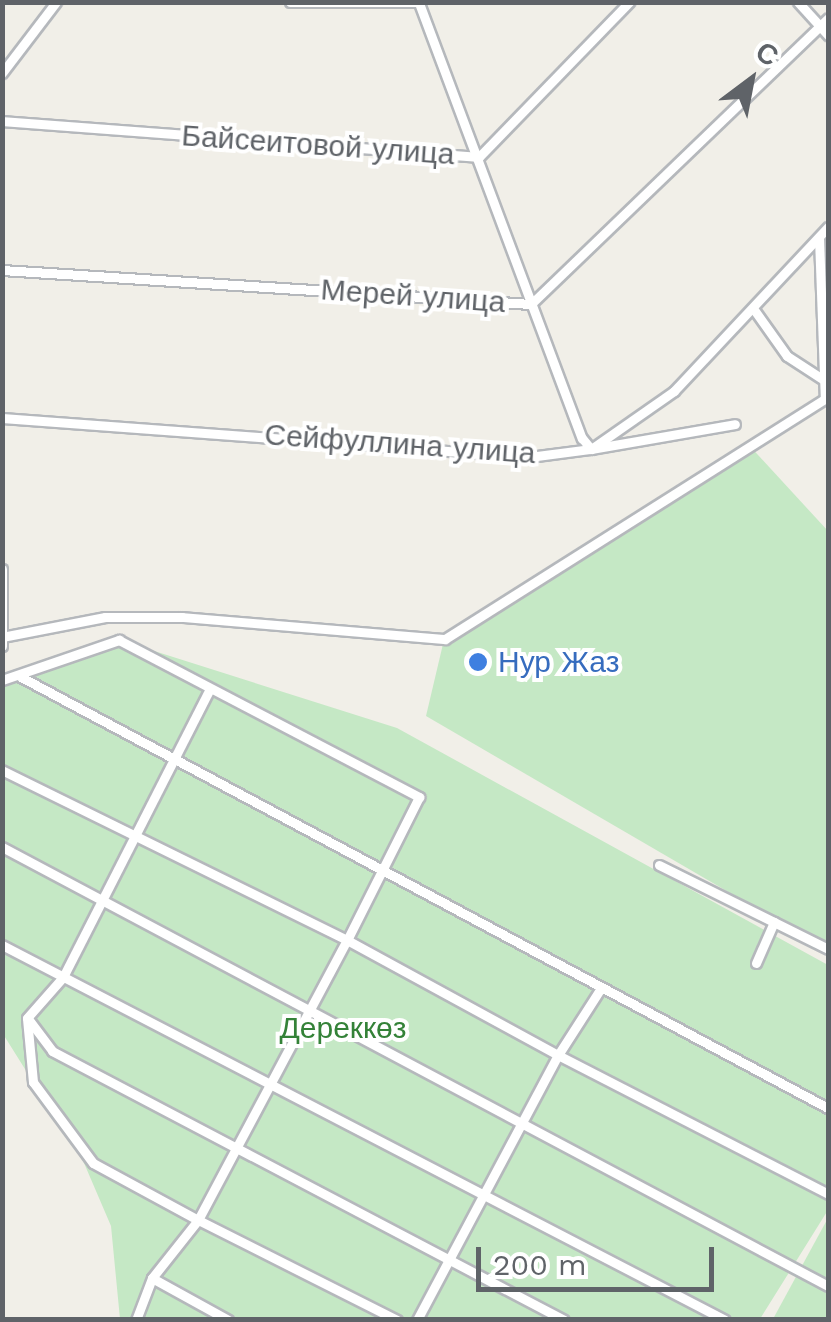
<!DOCTYPE html>
<meta charset="utf-8">
<style>
body{margin:0}
#map{position:relative;width:831px;height:1322px;overflow:hidden;background:#f1efe8;font-family:"Work Sans",sans-serif}
div>[style]{position:absolute}
.green>*{inset:0;background:#c5e8c5}
.roads{filter:drop-shadow(2px 0 #b5b8bc) drop-shadow(-2px 0 #b5b8bc) drop-shadow(0 2px #b5b8bc) drop-shadow(0 -2px #b5b8bc)}
.street>*{height:9px;margin:-4.5px;padding:0 4.5px;transform-origin:4.5px;border-radius:4.5px;background:#fff}
.dots>*{width:28px;height:28px;translate:-50% -50%;box-sizing:border-box;border:5px solid #fff;border-radius:50%}
span{translate:-50% -50%;white-space:nowrap;text-align:center;line-height:1.15;-webkit-text-stroke:8px #fff;paint-order:stroke}
.street-label{font-size:30px;color:#5f6368}
.shop-label{font-size:30px;color:#366cbe}
.left{translate:0 -50%;text-align:left}
.park-label{font-size:30px;color:#348238}
.frame{position:absolute;inset:0;border:5px solid #5f6368;pointer-events:none}
.north{position:absolute;left:701px;top:30px;width:100px;height:100px;-webkit-text-stroke:8px #fff;paint-order:stroke;rotate:32deg;font-size:28px;font-weight:700;line-height:40px;text-align:center;color:#5f6368}
.north::after{content:'';display:block;margin:auto;width:35px;height:45px;background:#5f6368;clip-path:polygon(50% 0,100% 100%,50% 72%,0 100%)}
.scale{position:absolute;left:476px;top:1247px;width:238px;height:45px;box-sizing:border-box;border:5px solid #5f6368;border-top:0;padding-left:12px;font-size:30px;line-height:35px;white-space:nowrap;color:#5f6368;-webkit-text-stroke:8px #fff;paint-order:stroke}
</style>
<div id="map">
<div class="green">
<i style="clip-path:polygon(747px 443px,828px 531px,828px 950px,426px 716px,443px 644px)"></i>
<i style="clip-path:polygon(110px 637px,397px 728px,828px 965px,828px 1210px,760px 1319px,120px 1319px,111px 1226px,84px 1163px,3px 1034px,2px 688px)"></i>
<i style="clip-path:polygon(828px 1218px,828px 1319px,773px 1319px)"></i>
</div>
<div class="roads">
<div class="street">
<i style="left:290px;top:2px;width:129px"></i>
<i style="left:798px;top:2px;width:45px;rotate:47.7deg"></i>
<i style="left:419px;top:3px;width:465px;rotate:69.5deg"></i>
<i style="left:582px;top:438px;width:14px;rotate:51deg"></i>
<i style="left:591px;top:449px;width:146px;rotate:-9.8deg"></i>
<i style="left:2px;top:73px;width:89px;rotate:-52.7deg"></i>
<i style="left:2px;top:121px;width:478px;rotate:4.3deg"></i>
<i style="left:479px;top:157px;width:216px;rotate:-45.9deg"></i>
<i style="left:819px;top:238px;width:161px;rotate:87.9deg"></i>
<i style="left:2px;top:270px;width:530px;rotate:3.68deg"></i>
<i style="left:531px;top:304px;width:412px;rotate:-43.9deg"></i>
<i style="left:755px;top:311px;width:55px;rotate:54.6deg"></i>
<i style="left:787px;top:356px;width:44px;rotate:33deg"></i>
<i style="left:2px;top:418px;width:528px;rotate:4.23deg"></i>
<i style="left:529px;top:457px;width:63px;rotate:-7.4deg"></i>
<i style="left:591px;top:449px;width:101px;rotate:-34.9deg"></i>
<i style="left:674px;top:391px;width:225px;rotate:-46.8deg"></i>
<i style="left:2px;top:569px;width:77px;rotate:90deg"></i>
<i style="left:2px;top:637px;width:105px;rotate:-11deg"></i>
<i style="left:105px;top:617px;width:77px"></i>
<i style="left:182px;top:617px;width:264px;rotate:4.8deg"></i>
<i style="left:445px;top:639px;width:453px;rotate:-32.3deg"></i>
<i style="left:21px;top:677px;width:915px;rotate:28.11deg"></i>
<i style="left:2px;top:680px;width:124px;rotate:-18.9deg"></i>
<i style="left:119px;top:640px;width:339px;rotate:27.6deg"></i>
<i style="left:419px;top:797px;width:160px;rotate:116.7deg"></i>
<i style="left:347px;top:940px;width:385px;rotate:-153.8deg"></i>
<i style="left:2px;top:847px;width:935px;rotate:27.99deg"></i>
<i style="left:659px;top:865px;width:189px;rotate:26.4deg"></i>
<i style="left:2px;top:945px;width:814px;rotate:27.41deg"></i>
<i style="left:756px;top:963px;width:45px;rotate:-66.3deg"></i>
<i style="left:29px;top:1020px;width:39px;rotate:53deg"></i>
<i style="left:52px;top:1051px;width:578px;rotate:27.72deg"></i>
<i style="left:152px;top:1278px;width:87px;rotate:28.9deg"></i>
<i style="left:136px;top:1320px;width:45px;rotate:-69.1deg"></i>
<i style="left:152px;top:1278px;width:74px;rotate:-51.6deg"></i>
<i style="left:198px;top:1220px;width:119px;rotate:-151.5deg"></i>
<i style="left:93px;top:1163px;width:101px;rotate:-126.5deg"></i>
<i style="left:33px;top:1082px;width:64px;rotate:-95.4deg"></i>
<i style="left:27px;top:1018px;width:55px;rotate:-48.7deg"></i>
<i style="left:63px;top:977px;width:323px;rotate:-63deg"></i>
<i style="left:397px;top:1320px;width:223px;rotate:-153.3deg"></i>
<i style="left:198px;top:1220px;width:317px;rotate:-62deg"></i>
<i style="left:347px;top:940px;width:240px;rotate:28.6deg"></i>
<i style="left:558px;top:1055px;width:80px;rotate:-57.3deg"></i>
<i style="left:417px;top:1320px;width:300px;rotate:-62deg"></i>
<i style="left:558px;top:1055px;width:304px;rotate:27.2deg"></i>
</div>
</div>
<div class="dots">
<i style="left:478px;top:662px;background:#3f7fe0"></i>
</div>
<div class="street-label">
<span style="left:318px;top:145px;rotate:4deg">Байсеитовой улица</span>
<span style="left:413px;top:296px;rotate:4deg">Мерей улица</span>
<span style="left:400px;top:444px;rotate:4deg">Сейфуллина улица</span>
</div>
<div class="shop-label">
<span class="left" style="left:498px;top:662px">Нур Жаз</span>
</div>
<div class="park-label">
<span style="left:343px;top:1028px">Дереккөз</span>
</div>
<div class="frame"></div>
<div class="north">С</div>
<div class="scale">200 m</div>
</div>
